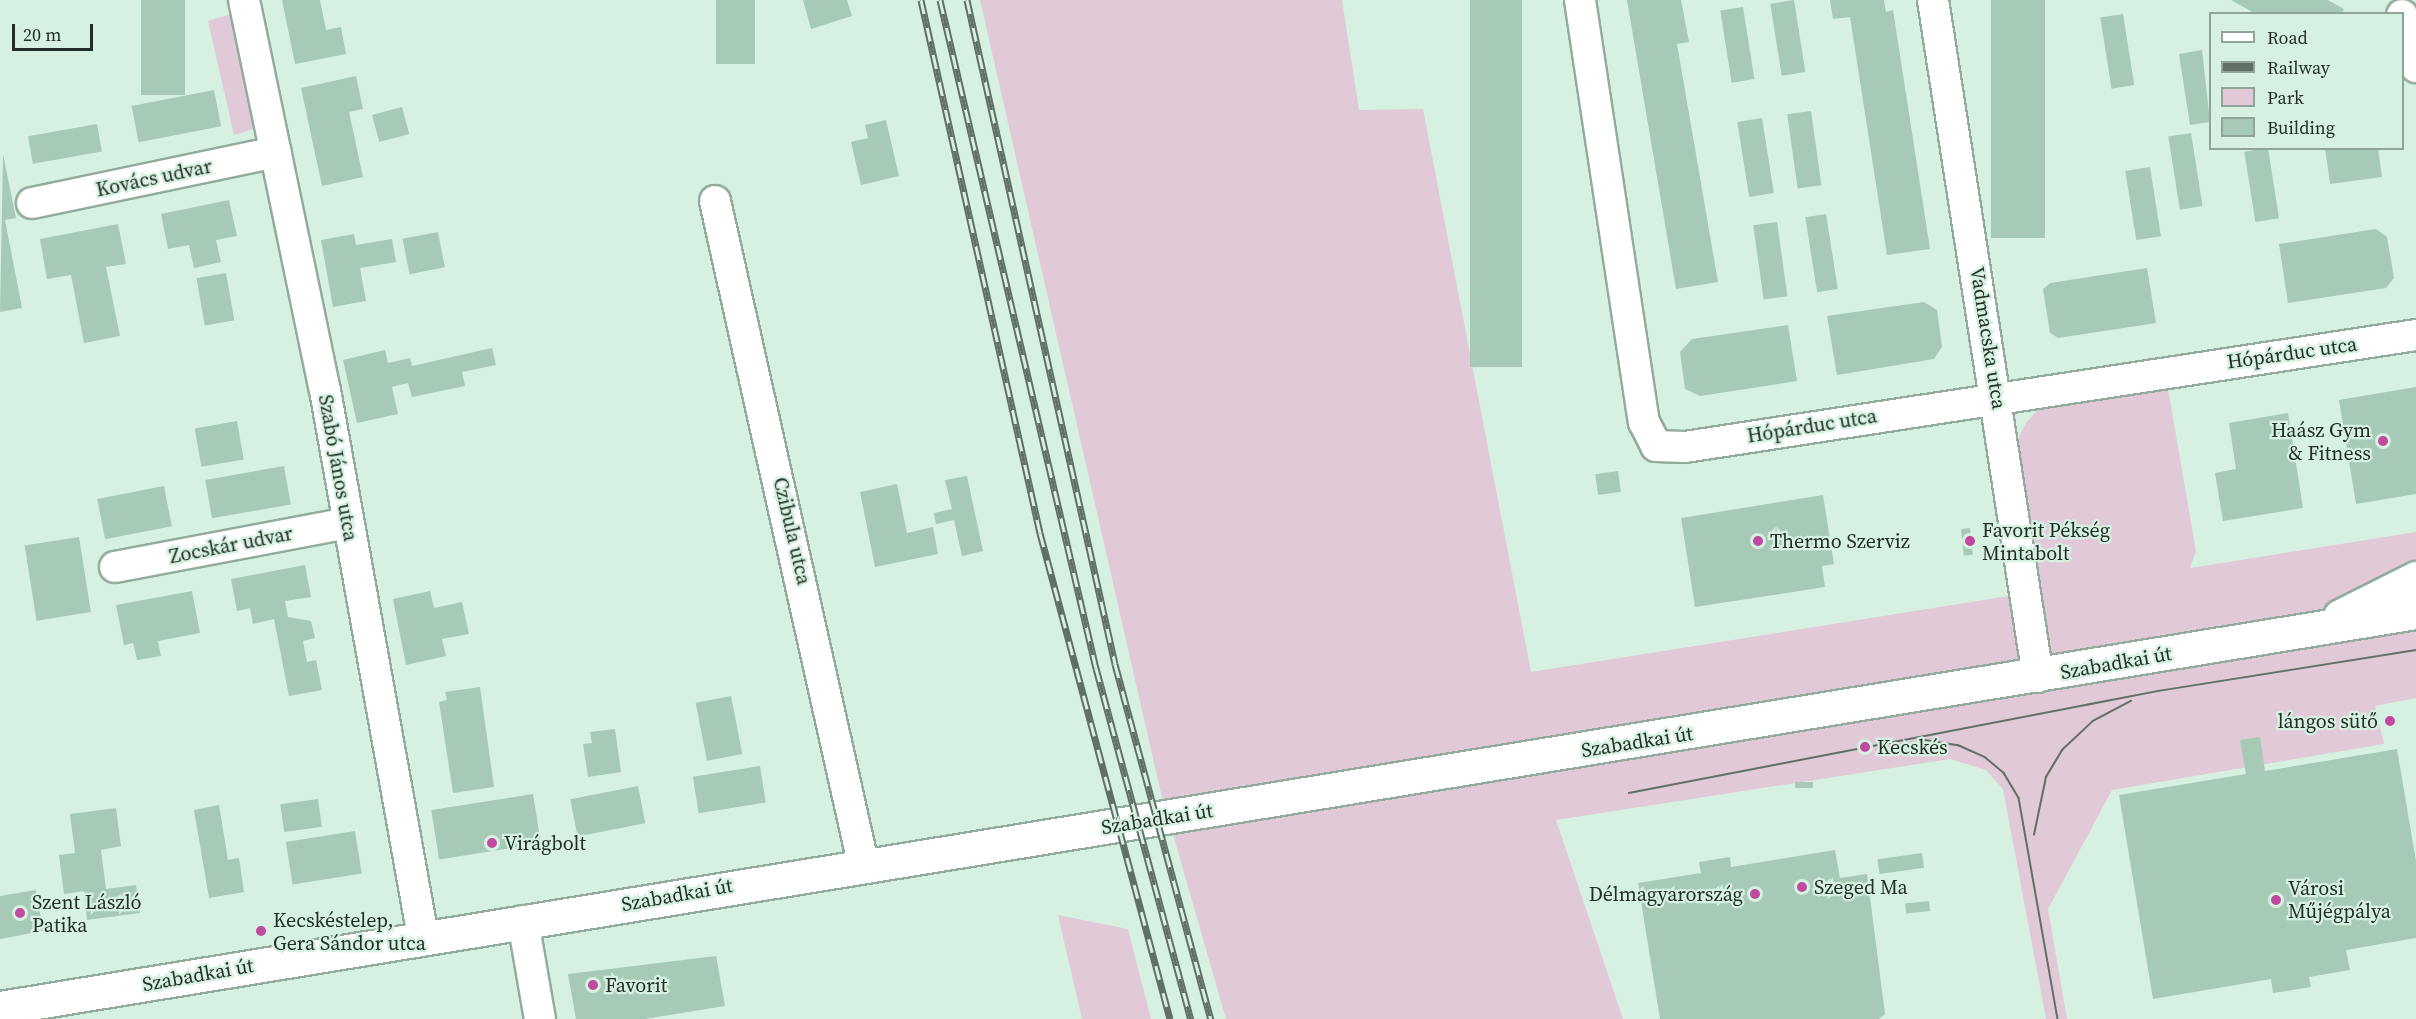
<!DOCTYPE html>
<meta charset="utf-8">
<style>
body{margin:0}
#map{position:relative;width:2416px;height:1019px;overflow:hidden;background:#d6f1e1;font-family:"Source Serif 4",serif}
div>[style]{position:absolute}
.green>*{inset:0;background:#e1c9d8}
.building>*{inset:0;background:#a6cab5;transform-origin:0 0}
.roads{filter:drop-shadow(2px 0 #92ab9c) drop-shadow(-2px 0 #92ab9c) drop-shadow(0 2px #92ab9c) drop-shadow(0 -2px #92ab9c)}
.street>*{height:30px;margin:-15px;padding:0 15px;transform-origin:15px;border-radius:15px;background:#fff}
.primary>*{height:33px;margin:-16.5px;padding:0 16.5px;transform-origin:16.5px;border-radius:16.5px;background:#fff}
.tram>*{height:1.5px;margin:-0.75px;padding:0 0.75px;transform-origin:0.75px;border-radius:0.75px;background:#607067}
.rail>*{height:7px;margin-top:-3.5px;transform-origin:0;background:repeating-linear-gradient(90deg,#d6f1e1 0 14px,#607067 0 28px);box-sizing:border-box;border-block:2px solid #607067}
.dots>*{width:16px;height:16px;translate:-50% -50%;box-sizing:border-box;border:3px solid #d6f1e1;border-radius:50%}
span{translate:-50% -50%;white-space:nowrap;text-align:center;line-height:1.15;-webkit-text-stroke:4.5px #d6f1e1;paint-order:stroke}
.street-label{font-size:20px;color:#242e28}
.poi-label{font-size:20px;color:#242e28}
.right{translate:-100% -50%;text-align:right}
.left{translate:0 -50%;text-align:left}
.legend{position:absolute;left:2209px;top:12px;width:195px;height:138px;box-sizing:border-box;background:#d6f1e1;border:2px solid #8fa397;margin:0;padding:8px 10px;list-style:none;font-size:18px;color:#242e28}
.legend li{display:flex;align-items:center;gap:12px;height:30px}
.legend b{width:30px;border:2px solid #8fa397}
.scale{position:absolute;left:12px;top:24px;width:81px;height:27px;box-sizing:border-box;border:3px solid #242e28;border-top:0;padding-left:8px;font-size:18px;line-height:21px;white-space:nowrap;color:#242e28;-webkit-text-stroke:4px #d6f1e1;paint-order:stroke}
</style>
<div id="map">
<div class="green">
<i style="clip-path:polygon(980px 0,1342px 0,1359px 110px,1423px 109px,1531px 672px,2034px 592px,2015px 445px,2026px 423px,2040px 407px,2168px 389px,2196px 551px,2190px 568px,2416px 532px,2416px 698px,2375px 706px,2384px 744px,2112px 790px,2048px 909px,2067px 1019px,2046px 1019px,2003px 789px,1986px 770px,1950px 759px,1556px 820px,1623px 1019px,1226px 1019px,1160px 789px)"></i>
<i style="clip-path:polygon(238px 12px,260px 127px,234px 135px,208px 21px)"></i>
<i style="clip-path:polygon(1058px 915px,1128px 929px,1151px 1019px,1082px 1019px)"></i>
</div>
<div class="building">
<i style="left:141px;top:0;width:44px;height:95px"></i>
<i style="clip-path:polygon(282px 0,320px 0,326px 30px,341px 27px,346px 54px,295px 64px)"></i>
<i style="left:716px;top:0;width:39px;height:64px"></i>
<i style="clip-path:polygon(803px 0,847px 0,852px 16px,811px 29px)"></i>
<i style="left:1470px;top:0;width:52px;height:367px"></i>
<i style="clip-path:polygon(1627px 0,1681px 0,1689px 42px,1677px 44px,1718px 282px,1676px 289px)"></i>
<i style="left:1794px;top:0;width:73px;height:24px;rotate:81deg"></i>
<i style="clip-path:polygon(1830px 0,1884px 0,1886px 12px,1893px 10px,1930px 249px,1887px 255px,1850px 17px,1833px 19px)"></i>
<i style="left:1991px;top:0;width:54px;height:238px"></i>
<i style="clip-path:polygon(2231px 0,2328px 0,2344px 9px,2342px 14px,2256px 14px)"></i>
<i style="left:1743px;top:7px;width:73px;height:23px;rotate:81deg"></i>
<i style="left:2123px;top:14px;width:72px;height:23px;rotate:81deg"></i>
<i style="clip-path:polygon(2202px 50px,2210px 122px,2190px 125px,2179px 54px)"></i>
<i style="clip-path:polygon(356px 76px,363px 109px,349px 112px,363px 177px,322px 186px,301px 88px)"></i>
<i style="left:214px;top:90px;width:37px;height:84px;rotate:79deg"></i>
<i style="left:402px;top:107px;width:28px;height:31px;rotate:75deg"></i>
<i style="left:1811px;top:111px;width:75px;height:24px;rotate:82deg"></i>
<i style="left:1762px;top:118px;width:76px;height:25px;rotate:81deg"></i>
<i style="clip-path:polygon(886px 120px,899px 176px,861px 185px,851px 142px,868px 138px,865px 125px)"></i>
<i style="left:97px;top:124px;width:28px;height:70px;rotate:80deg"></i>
<i style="left:2191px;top:133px;width:74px;height:23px;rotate:81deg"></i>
<i style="left:2268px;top:148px;width:71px;height:24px;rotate:81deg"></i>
<i style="clip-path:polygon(2325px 148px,2378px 148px,2382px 177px,2330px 184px)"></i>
<i style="clip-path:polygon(3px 154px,16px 218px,5px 220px,22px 308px,0 312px)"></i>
<i style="left:2150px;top:167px;width:70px;height:25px;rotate:81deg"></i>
<i style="clip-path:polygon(229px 200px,237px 236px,216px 240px,221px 262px,194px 268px,189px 245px,168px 249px,161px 214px)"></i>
<i style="left:1826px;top:214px;width:76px;height:21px;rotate:81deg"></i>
<i style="left:1777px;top:222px;width:75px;height:24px;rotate:82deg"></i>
<i style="clip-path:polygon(118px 224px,126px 264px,106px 267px,120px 336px,84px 343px,71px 275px,47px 279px,40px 239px)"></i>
<i style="clip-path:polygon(2376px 229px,2387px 237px,2394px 278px,2386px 288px,2288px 303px,2279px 244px)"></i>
<i style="left:438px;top:232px;width:36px;height:36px;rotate:79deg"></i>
<i style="clip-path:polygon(354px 234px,356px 245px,392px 239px,396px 262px,360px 268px,366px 301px,333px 307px,321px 240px)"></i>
<i style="clip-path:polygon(2147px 268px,2156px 323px,2058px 338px,2050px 333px,2043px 289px,2050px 283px)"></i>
<i style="left:226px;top:273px;width:48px;height:30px;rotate:80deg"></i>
<i style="clip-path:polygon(1924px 302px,1937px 310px,1942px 347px,1934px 359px,1837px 375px,1827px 316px)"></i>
<i style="clip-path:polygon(1788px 325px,1797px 381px,1700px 396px,1685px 389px,1680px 352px,1692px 339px)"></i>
<i style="clip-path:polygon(492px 348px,496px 365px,462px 372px,465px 386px,412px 397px,408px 383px,392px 387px,398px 414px,357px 423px,343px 360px,385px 350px,388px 363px,410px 358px,412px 366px)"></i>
<i style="clip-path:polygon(2416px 387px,2416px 494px,2356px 504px,2339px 400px)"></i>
<i style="clip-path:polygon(2288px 413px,2303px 508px,2223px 521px,2215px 473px,2236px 469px,2229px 423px)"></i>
<i style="left:237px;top:421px;width:39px;height:43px;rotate:80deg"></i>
<i style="left:284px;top:466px;width:39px;height:80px;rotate:80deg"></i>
<i style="left:1618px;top:471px;width:21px;height:23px;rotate:82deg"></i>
<i style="clip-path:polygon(967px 476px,983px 551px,962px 556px,954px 520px,936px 524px,934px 513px,952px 509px,945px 480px)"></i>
<i style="clip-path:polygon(897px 484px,907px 533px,933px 527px,938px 554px,875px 567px,860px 492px)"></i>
<i style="left:164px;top:486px;width:41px;height:68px;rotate:79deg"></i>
<i style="clip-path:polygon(1823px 495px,1834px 564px,1822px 566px,1825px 587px,1695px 607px,1681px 518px)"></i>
<i style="left:1970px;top:528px;width:27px;height:9px;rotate:84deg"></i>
<i style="left:79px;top:537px;width:76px;height:55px;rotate:81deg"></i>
<i style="clip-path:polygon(305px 565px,311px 597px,285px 601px,288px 617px,311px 621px,315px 638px,303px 641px,307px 662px,316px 660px,322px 690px,289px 696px,274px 619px,253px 624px,250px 608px,237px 611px,231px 579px)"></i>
<i style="clip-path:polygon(192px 591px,200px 633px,158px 641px,161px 656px,137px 660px,133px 643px,124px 645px,116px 605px)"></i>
<i style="clip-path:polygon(430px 591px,434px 608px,462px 602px,469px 634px,442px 639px,446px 656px,406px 665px,393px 599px)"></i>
<i style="clip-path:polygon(480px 687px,494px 787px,453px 793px,439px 702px,447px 700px,445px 692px)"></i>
<i style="left:731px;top:696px;width:59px;height:36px;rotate:79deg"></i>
<i style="clip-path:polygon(615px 729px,621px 772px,588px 777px,583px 744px,592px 743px,590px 732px)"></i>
<i style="clip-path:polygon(2260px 737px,2265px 771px,2397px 749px,2416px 861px,2416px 938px,2346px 950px,2350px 970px,2309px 977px,2311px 987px,2273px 993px,2271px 979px,2153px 999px,2119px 795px,2246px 774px,2240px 740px)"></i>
<i style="left:760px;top:766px;width:37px;height:68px;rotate:81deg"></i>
<i style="left:1813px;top:782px;width:6px;height:18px;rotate:90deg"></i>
<i style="left:638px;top:786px;width:38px;height:69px;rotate:79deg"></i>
<i style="left:533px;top:794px;width:50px;height:103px;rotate:81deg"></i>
<i style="left:318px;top:799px;width:28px;height:38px;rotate:82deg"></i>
<i style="clip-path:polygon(219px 805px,228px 860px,239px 858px,244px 892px,209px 898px,194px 810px)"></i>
<i style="clip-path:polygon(116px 808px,121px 846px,101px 850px,106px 889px,136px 885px,140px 913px,87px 920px,84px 891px,64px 894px,59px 855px,75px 853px,70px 814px)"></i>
<i style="left:355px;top:831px;width:43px;height:70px;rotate:81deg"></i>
<i style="clip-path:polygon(1835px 850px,1840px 878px,1867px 874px,1885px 1014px,1879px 1019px,1660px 1019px,1638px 883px,1701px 873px,1699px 862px,1730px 857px,1731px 867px)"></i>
<i style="left:1922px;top:853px;width:15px;height:45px;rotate:82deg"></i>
<i style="clip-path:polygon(36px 890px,43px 931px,0 939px,0 896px)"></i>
<i style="left:1929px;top:901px;width:10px;height:24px;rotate:84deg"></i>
<i style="clip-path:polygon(716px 956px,725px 1006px,645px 1019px,576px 1019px,568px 974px)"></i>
</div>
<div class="roads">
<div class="street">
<i style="left:244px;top:0;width:398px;rotate:78.3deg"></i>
<i style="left:325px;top:390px;width:556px;rotate:79.84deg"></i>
<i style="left:1580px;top:0;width:427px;rotate:81.4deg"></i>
<i style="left:1644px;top:422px;width:27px;rotate:63deg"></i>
<i style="left:1656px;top:446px;width:29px;rotate:2deg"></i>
<i style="left:1685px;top:447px;width:740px;rotate:-8.71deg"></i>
<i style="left:1933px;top:0;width:685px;rotate:81.18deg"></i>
<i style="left:2402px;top:15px;width:54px;rotate:74.9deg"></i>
<i style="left:715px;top:201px;width:678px;rotate:77.4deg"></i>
<i style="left:32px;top:203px;width:249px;rotate:-11.8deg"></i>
<i style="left:115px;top:567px;width:237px;rotate:-10.7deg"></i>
<i style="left:523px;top:921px;width:99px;rotate:80.2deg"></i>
</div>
<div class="primary">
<i style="left:2340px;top:616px;width:85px;rotate:-26.6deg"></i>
<i style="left:0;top:1008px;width:2448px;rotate:-9.31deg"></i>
</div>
</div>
<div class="tram">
<i style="left:1925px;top:740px;width:33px;rotate:9deg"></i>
<i style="left:1958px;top:745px;width:30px;rotate:24deg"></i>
<i style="left:1985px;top:757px;width:25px;rotate:40deg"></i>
<i style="left:2004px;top:773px;width:29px;rotate:59deg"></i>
<i style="left:2019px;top:798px;width:224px;rotate:80deg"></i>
<i style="left:1629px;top:793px;width:539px;rotate:-10.91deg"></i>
<i style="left:2158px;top:691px;width:261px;rotate:-9deg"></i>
<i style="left:2034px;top:835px;width:59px;rotate:-78.3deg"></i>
<i style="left:2046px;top:777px;width:31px;rotate:-59deg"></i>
<i style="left:2062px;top:750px;width:42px;rotate:-43.1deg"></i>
<i style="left:2093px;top:721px;width:43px;rotate:-27.8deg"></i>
</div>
<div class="rail">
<i style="left:921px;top:0;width:546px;rotate:77.41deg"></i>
<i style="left:1040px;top:533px;width:503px;rotate:75.02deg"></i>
<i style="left:940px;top:0;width:686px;rotate:76.86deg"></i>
<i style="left:1096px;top:668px;width:364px;rotate:74.9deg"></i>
<i style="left:967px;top:0;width:680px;rotate:77.43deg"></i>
<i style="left:1115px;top:664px;width:368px;rotate:74.9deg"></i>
</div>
<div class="dots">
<i style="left:2383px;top:441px;background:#c14aa0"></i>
<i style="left:1758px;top:541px;background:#c14aa0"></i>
<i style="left:1970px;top:541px;background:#c14aa0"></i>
<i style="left:2390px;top:721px;background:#c14aa0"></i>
<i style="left:1865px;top:747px;background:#c14aa0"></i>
<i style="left:492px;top:843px;background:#c14aa0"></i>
<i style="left:1802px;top:887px;background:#c14aa0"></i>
<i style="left:1755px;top:894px;background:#c14aa0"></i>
<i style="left:2276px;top:900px;background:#c14aa0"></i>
<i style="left:20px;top:913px;background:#c14aa0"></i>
<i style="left:261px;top:931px;background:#c14aa0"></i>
<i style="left:593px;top:985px;background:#c14aa0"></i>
</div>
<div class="street-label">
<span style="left:154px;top:178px;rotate:-12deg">Kovács udvar</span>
<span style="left:1988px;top:338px;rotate:81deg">Vadmacska utca</span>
<span style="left:2292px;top:353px;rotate:-8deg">Hópárduc utca</span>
<span style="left:1812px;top:426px;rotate:-9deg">Hópárduc utca</span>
<span style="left:338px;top:468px;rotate:80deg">Szabó János utca</span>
<span style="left:792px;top:531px;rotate:77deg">Czibula utca</span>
<span style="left:231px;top:545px;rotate:-11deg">Zocskár udvar</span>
<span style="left:2116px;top:663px;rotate:-10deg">Szabadkai út</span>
<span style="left:1637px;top:742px;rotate:-9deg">Szabadkai út</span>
<span style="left:1157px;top:819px;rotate:-9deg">Szabadkai út</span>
<span style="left:677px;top:895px;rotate:-10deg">Szabadkai út</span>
<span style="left:198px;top:975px;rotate:-10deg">Szabadkai út</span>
</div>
<div class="poi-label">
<span class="right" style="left:2371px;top:442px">Haász Gym<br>&amp; Fitness</span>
<span class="left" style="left:1982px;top:542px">Favorit Pékség<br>Mintabolt</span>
<span class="left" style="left:1770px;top:541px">Thermo Szerviz</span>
<span class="right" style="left:2378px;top:721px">lángos sütő</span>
<span class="left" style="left:1877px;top:747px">Kecskés</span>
<span class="left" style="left:504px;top:843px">Virágbolt</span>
<span class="left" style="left:1814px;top:887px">Szeged Ma</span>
<span class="left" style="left:2288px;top:900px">Városi<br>Műjégpálya</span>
<span class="right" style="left:1743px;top:894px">Délmagyarország</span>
<span class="left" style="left:32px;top:914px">Szent László<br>Patika</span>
<span class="left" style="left:273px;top:932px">Kecskéstelep,<br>Gera Sándor utca</span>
<span class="left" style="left:605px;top:985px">Favorit</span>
</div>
<ul class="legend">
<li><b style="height:8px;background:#fff"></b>Road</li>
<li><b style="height:8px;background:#607067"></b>Railway</li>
<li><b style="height:16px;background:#e1c9d8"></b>Park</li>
<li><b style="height:16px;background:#a6cab5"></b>Building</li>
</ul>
<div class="scale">20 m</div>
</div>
